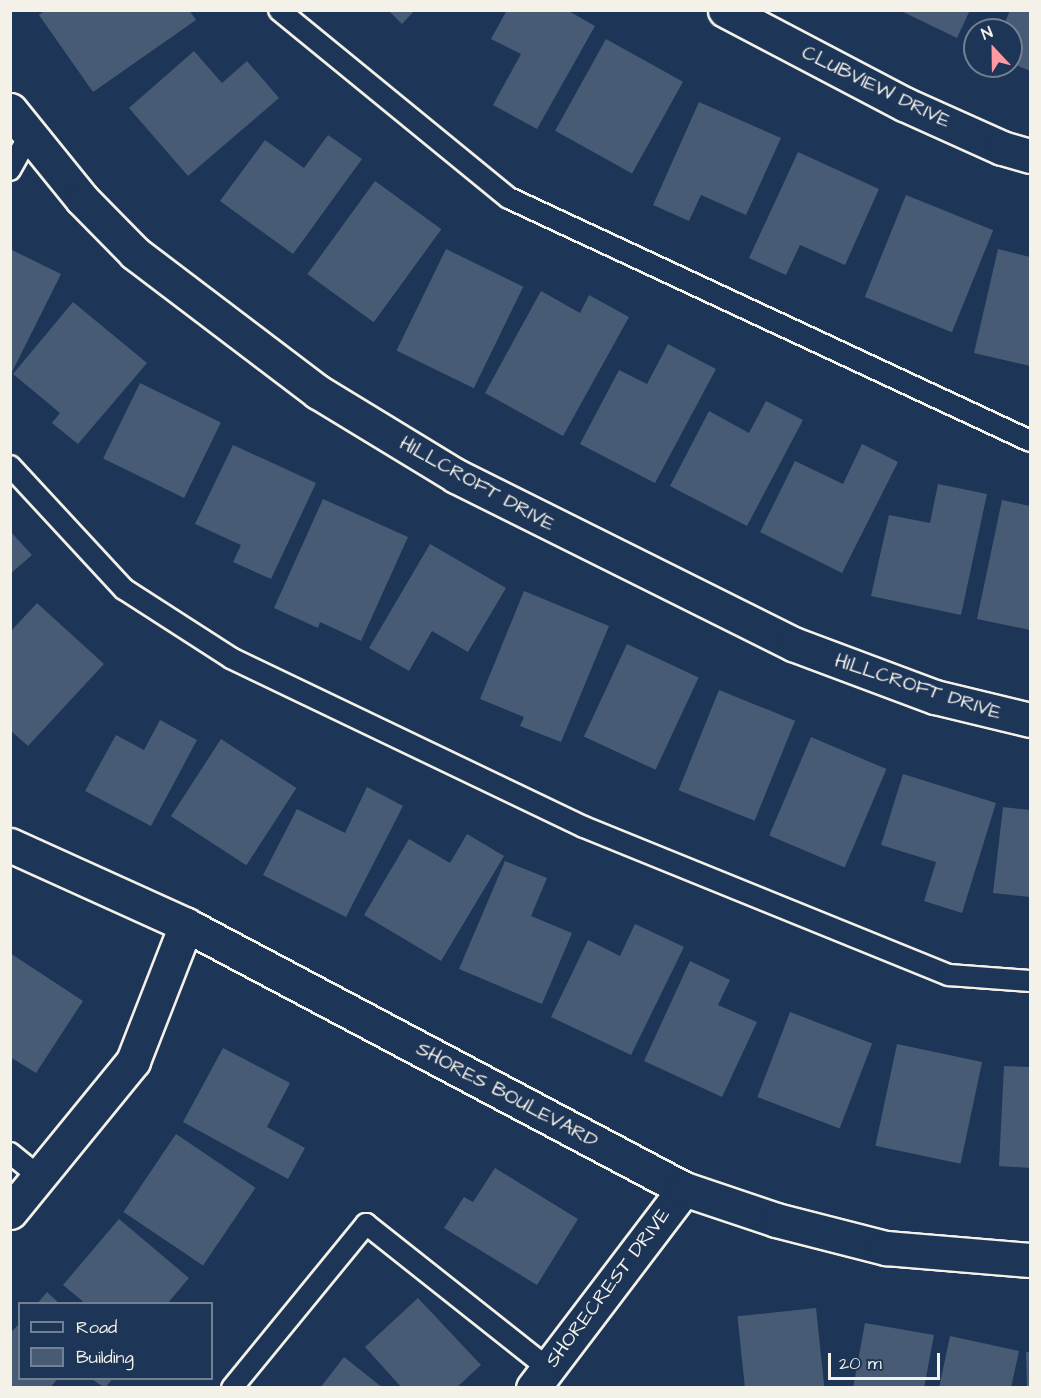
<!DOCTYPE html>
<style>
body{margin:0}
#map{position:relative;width:1041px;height:1398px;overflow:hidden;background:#1d3557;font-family:"Architects Daughter",sans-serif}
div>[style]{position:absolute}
.building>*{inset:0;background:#485b74;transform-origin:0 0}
.roads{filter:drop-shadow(2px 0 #f4f1e8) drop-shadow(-2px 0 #f4f1e8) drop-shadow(0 2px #f4f1e8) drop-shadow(0 -2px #f4f1e8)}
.service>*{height:20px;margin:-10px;padding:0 10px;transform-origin:10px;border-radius:10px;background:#1d3557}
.minor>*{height:33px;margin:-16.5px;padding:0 16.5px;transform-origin:16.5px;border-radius:16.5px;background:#1d3557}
.tertiary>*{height:33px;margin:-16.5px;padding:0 16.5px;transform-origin:16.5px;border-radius:16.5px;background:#1d3557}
span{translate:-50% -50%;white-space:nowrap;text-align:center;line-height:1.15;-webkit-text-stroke:4.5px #1d3557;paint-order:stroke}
.street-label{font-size:20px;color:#f4f1e8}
.frame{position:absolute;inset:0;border:12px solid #f4f1e8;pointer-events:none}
.legend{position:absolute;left:18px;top:1302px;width:195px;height:78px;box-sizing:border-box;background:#1d3557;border:2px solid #738091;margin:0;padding:8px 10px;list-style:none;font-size:18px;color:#f4f1e8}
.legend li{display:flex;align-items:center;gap:12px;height:30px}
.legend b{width:30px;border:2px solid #738091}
.north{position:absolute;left:963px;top:18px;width:60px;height:60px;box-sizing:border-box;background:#1d3557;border:2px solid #738091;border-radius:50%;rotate:338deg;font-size:16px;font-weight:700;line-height:24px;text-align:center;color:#f4f1e8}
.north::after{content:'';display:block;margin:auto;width:21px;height:27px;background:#ff9aa2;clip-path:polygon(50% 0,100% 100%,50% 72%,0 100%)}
.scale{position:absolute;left:828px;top:1353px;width:112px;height:27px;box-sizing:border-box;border:3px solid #f4f1e8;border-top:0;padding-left:8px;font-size:18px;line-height:21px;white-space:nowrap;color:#f4f1e8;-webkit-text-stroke:4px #1d3557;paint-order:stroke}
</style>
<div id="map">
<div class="building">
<i style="clip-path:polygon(45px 10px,189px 10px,196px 20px,93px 92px,39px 15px)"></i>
<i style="clip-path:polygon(388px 10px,415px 10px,402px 24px)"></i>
<i style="clip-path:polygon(507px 10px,567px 10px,595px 26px,537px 129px,493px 105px,521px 54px,491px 39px)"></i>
<i style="clip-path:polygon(899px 10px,970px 10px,957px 38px)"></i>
<i style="clip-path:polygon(1010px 10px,1030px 10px,1030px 71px,1011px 63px,1011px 30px,1002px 30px)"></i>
<i style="left:606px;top:39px;width:88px;height:105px;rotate:29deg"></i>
<i style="clip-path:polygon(194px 51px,222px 83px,247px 61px,279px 98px,188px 176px,129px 108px)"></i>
<i style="clip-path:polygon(699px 102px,781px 138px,746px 215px,701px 195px,689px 221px,653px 205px)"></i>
<i style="clip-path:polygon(328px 135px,362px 159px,293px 254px,220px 201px,265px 140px,304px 168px)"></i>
<i style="clip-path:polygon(798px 152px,879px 189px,845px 265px,800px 245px,786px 275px,749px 258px)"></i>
<i style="left:375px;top:181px;width:82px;height:115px;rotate:36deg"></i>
<i style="left:906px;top:195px;width:94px;height:110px;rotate:22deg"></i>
<i style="clip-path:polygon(10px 249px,61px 274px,10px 376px)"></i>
<i style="left:446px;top:249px;width:86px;height:113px;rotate:26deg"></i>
<i style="clip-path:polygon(998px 249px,1030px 257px,1030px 366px,974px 353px)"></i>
<i style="clip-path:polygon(541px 291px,580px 313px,589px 295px,629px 317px,563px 436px,485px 393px)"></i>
<i style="clip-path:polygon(73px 302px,147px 363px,78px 444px,52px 423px,60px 413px,13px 374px)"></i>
<i style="clip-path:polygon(668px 344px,716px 369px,655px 483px,580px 444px,619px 370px,647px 384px)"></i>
<i style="left:140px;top:383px;width:90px;height:84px;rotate:26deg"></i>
<i style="clip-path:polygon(766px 401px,803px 420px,747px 526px,670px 486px,709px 411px,749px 433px)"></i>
<i style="clip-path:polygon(862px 444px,898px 462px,842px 573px,760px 532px,795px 461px,843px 484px)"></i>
<i style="clip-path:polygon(233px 445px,316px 483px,271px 579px,233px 562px,241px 545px,195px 524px)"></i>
<i style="clip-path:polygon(938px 484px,987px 494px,961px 615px,871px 596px,889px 515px,930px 523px)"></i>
<i style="clip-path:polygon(323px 499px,408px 537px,361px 641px,320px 622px,318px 628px,274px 608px)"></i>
<i style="clip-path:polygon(1002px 500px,1030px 506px,1030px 630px,977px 619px)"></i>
<i style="clip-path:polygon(10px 531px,32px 555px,10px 574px)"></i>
<i style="clip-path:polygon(430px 544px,506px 588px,468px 652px,432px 631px,409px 671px,369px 648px)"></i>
<i style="clip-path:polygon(524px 591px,609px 626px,561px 742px,520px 726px,524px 717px,480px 699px)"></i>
<i style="clip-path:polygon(37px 603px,104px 664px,28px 746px,10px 730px,10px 632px)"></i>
<i style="left:627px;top:644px;width:79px;height:102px;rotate:25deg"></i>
<i style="left:719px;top:690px;width:82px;height:108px;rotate:22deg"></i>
<i style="clip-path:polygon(160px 720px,197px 740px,151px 826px,85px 791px,116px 735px,144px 750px)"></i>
<i style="left:811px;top:737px;width:82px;height:107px;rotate:23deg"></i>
<i style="left:221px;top:739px;width:90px;height:92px;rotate:33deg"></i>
<i style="clip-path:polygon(903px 774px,996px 803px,962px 913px,924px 901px,936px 862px,881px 845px)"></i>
<i style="clip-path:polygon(367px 787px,403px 806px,346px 917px,263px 875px,297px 809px,345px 833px)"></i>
<i style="clip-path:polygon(1003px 807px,1030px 810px,1030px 897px,993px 893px)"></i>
<i style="clip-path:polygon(467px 834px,504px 856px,441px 961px,364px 915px,409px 839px,450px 863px)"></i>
<i style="clip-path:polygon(505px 861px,547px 878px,531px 916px,572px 933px,542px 1004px,459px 969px)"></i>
<i style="clip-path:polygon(635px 924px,684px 947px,631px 1055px,551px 1017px,588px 940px,620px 956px)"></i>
<i style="clip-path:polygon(10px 953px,83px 1001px,36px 1073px,10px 1057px)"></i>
<i style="clip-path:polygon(690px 961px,730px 980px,718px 1005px,757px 1022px,722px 1097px,644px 1061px)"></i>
<i style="left:790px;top:1012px;width:88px;height:91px;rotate:21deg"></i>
<i style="left:897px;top:1044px;width:87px;height:104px;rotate:12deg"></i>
<i style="clip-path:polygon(223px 1048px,290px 1083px,267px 1127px,305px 1148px,288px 1179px,183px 1122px)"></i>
<i style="clip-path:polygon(1004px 1066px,1030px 1067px,1030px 1168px,999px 1166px)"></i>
<i style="left:176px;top:1134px;width:96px;height:94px;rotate:34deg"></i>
<i style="clip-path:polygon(495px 1168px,578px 1219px,537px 1285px,444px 1228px,464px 1197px,473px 1202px)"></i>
<i style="clip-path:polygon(119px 1219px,189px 1278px,167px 1304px,86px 1304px,63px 1285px)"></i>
<i style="clip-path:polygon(47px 1292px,60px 1304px,37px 1304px)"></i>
<i style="clip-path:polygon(418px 1298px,481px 1365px,456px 1388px,402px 1388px,365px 1347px)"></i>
<i style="left:816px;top:1308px;width:81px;height:79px;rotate:84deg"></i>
<i style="clip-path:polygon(20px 1323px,20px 1378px,58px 1378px,50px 1388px,15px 1388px,10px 1383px,10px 1333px)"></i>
<i style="clip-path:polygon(865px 1323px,934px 1335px,924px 1388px,853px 1388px)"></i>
<i style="clip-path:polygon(950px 1336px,1019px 1351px,1011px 1388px,939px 1388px)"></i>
<i style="clip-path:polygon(1026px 1352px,1030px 1352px,1030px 1388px,1027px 1388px)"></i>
<i style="clip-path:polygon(344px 1357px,383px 1388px,320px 1388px)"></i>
<i style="clip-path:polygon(90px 1378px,113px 1378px,105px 1388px)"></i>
</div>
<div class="roads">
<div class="service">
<i style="left:279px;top:10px;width:297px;rotate:39.3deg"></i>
<i style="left:509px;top:198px;width:575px;rotate:25deg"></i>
<i style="left:10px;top:170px;width:41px;rotate:-60.9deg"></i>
<i style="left:10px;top:466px;width:168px;rotate:47.2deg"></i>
<i style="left:124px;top:589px;width:127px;rotate:32.8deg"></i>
<i style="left:231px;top:658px;width:391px;rotate:25.6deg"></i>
<i style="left:584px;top:827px;width:394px;rotate:22.1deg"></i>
<i style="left:949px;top:975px;width:81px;rotate:4.2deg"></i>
<i style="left:10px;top:1153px;width:38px;rotate:39deg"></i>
<i style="left:232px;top:1388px;width:212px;rotate:-50.7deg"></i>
<i style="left:366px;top:1224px;width:232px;rotate:38.4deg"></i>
</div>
<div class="minor">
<i style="left:725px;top:10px;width:202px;rotate:27.7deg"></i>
<i style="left:904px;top:104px;width:107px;rotate:24.2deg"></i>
<i style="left:1002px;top:148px;width:29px;rotate:16deg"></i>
<i style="left:10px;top:110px;width:114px;rotate:51deg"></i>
<i style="left:82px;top:199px;width:76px;rotate:45.5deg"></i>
<i style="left:135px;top:253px;width:230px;rotate:37.2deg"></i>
<i style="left:318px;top:392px;width:162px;rotate:31.3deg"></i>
<i style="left:456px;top:476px;width:377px;rotate:26.5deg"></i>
<i style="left:793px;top:644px;width:152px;rotate:20.5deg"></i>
<i style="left:935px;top:697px;width:98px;rotate:13.6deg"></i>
<i style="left:10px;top:1212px;width:195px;rotate:-50.8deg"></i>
<i style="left:133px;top:1061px;width:146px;rotate:-68.7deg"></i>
<i style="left:533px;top:1388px;width:250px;rotate:-52.8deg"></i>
</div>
<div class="tertiary">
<i style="left:10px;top:845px;width:193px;rotate:24.4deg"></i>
<i style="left:186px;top:925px;width:564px;rotate:27.93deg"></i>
<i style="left:684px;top:1189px;width:97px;rotate:18.6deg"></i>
<i style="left:776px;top:1220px;width:114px;rotate:14.3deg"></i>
<i style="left:886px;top:1248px;width:144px;rotate:4.8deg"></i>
</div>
</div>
<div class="street-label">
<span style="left:876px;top:87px;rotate:26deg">CLUBVIEW DRIVE</span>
<span style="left:477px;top:484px;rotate:29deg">HILLCROFT DRIVE</span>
<span style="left:918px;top:687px;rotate:18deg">HILLCROFT DRIVE</span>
<span style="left:507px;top:1095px;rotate:28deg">SHORES BOULEVARD</span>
<span style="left:608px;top:1288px;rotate:-53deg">SHORECREST DRIVE</span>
</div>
<div class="frame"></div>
<ul class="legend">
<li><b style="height:8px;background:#1d3557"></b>Road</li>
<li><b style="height:16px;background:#485b74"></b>Building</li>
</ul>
<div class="north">N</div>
<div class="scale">20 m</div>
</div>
